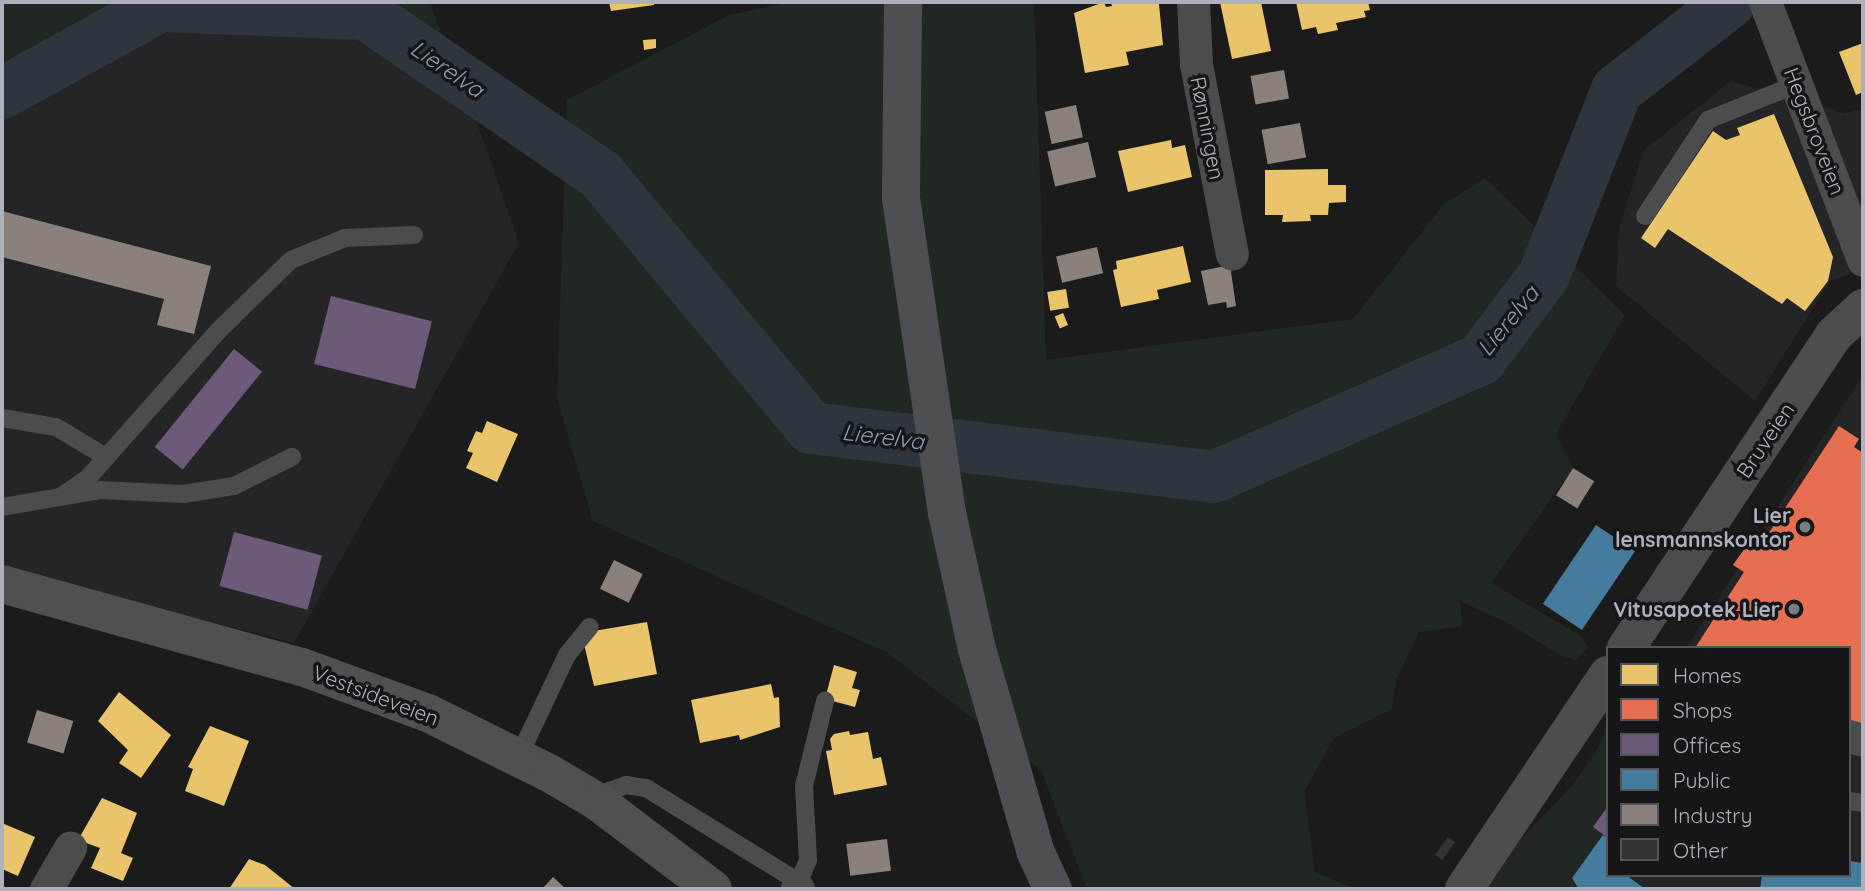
<!DOCTYPE html>
<meta charset="utf-8">
<style>
body{margin:0}
#map{position:relative;width:1865px;height:891px;overflow:hidden;background:#1b1b1c;font-family:Quicksand,sans-serif}
div>[style]{position:absolute}
.built>*{inset:0;background:#252528}
.green>*{inset:0;background:#212823}
.homes>*{inset:0;background:#e9c46a;transform-origin:0 0}
.shops>*{inset:0;background:#e76f51}
.offices>*{inset:0;background:#6d597a;transform-origin:0 0}
.public>*{inset:0;background:#457b9d;transform-origin:0 0}
.industry>*{inset:0;background:#8a817c;transform-origin:0 0}
.river>*{height:52px;margin:-26px;padding:0 26px;transform-origin:26px;border-radius:26px;background:#2f353d}
.building>*{inset:0;background:#333334;transform-origin:0 0}
.service>*{height:18px;margin:-9px;padding:0 9px;transform-origin:9px;border-radius:9px;background:#4b4c4e}
.minor>*{height:33px;margin:-16.5px;padding:0 16.5px;transform-origin:16.5px;border-radius:16.5px;background:#4b4c4e}
.tertiary>*{height:38px;margin:-19px;padding:0 19px;transform-origin:19px;border-radius:19px;background:#4b4c4e}
.secondary>*{height:38px;margin:-19px;padding:0 19px;transform-origin:19px;border-radius:19px;background:#505053}
.primary>*{height:38px;margin:-19px;padding:0 19px;transform-origin:19px;border-radius:19px;background:#4e4f52}
.dots>*{width:19px;height:19px;translate:-50% -50%;box-sizing:border-box;border:4px solid #161518;border-radius:50%}
span{translate:-50% -50%;white-space:nowrap;text-align:center;line-height:1.15;-webkit-text-stroke:7px #161518;paint-order:stroke}
.street-label{font-size:21px;color:#aeb1bb}
.poi-label{font-size:21px;color:#aeb1bb;font-weight:700}
.right{translate:-100% -50%;text-align:right}
.water-label{font-size:23px;color:#879cb4;font-style:italic}
.frame{position:absolute;inset:0;border:4px solid #aeb1bb;pointer-events:none}
.legend{position:absolute;left:1606px;top:646px;width:245px;height:231px;box-sizing:border-box;background:#161518;border:2px solid #535359;margin:0;padding:9px 12px;list-style:none;font-size:21px;color:#aeb1bb}
.legend li{display:flex;align-items:center;gap:14px;height:35px}
.legend b{width:35px;border:2px solid #535359}
</style>
<div id="map">
<div class="built">
<i style="clip-path:polygon(160px 6px,366px 14px,462px 80px,519px 243px,294px 643px,2px 569px,2px 93px)"></i>
<i style="clip-path:polygon(1731px 81px,1844px 113px,1863px 109px,1863px 269px,1830px 281px,1755px 401px,1616px 286px,1619px 228px,1644px 150px)"></i>
<i style="clip-path:polygon(1863px 375px,1863px 889px,1473px 889px,1608px 748px,1608px 875px,1849px 875px,1849px 648px,1686px 648px)"></i>
</div>
<div class="green">
<i style="clip-path:polygon(2px 2px,429px 2px,459px 76px,374px 15px,165px 3px,2px 96px)"></i>
<i style="clip-path:polygon(790px 2px,1034px 2px,1046px 360px,1353px 319px,1444px 204px,1485px 178px,1625px 315px,1556px 434px,1573px 468px,1491px 583px,1581px 636px,1588px 647px,1576px 660px,1560px 655px,1508px 623px,1460px 601px,1462px 626px,1419px 632px,1396px 680px,1392px 709px,1334px 738px,1304px 792px,1315px 872px,1356px 889px,1087px 889px,1041px 770px,886px 652px,593px 521px,557px 398px,567px 100px,729px 15px)"></i>
<i style="clip-path:polygon(1608px 725px,1608px 806px,1593px 827px,1603px 835px,1572px 877px,1579px 889px,1504px 889px,1507px 870px,1525px 854px,1597px 750px)"></i>
</div>
<div class="homes">
<i style="clip-path:polygon(609px 2px,654px 2px,654px 5px,611px 11px)"></i>
<i style="clip-path:polygon(1104px 2px,1106px 7px,1112px 6px,1111px 2px,1159px 4px,1163px 45px,1126px 52px,1129px 65px,1085px 73px,1074px 13px)"></i>
<i style="clip-path:polygon(1220px 2px,1261px 2px,1271px 51px,1232px 59px)"></i>
<i style="clip-path:polygon(1296px 2px,1368px 2px,1370px 10px,1364px 11px,1366px 17px,1336px 23px,1338px 30px,1318px 34px,1316px 27px,1302px 30px)"></i>
<i style="clip-path:polygon(656px 39px,656px 48px,644px 50px,643px 40px)"></i>
<i style="clip-path:polygon(1863px 43px,1863px 92px,1856px 95px,1839px 52px)"></i>
<i style="clip-path:polygon(1774px 114px,1833px 257px,1828px 281px,1805px 311px,1787px 298px,1782px 304px,1668px 229px,1655px 248px,1641px 238px,1713px 131px,1726px 140px,1740px 135px,1737px 128px)"></i>
<i style="clip-path:polygon(1171px 140px,1172px 148px,1185px 145px,1192px 177px,1128px 192px,1118px 151px)"></i>
<i style="clip-path:polygon(1328px 169px,1328px 185px,1346px 185px,1346px 202px,1329px 203px,1328px 215px,1310px 215px,1311px 221px,1282px 222px,1283px 215px,1265px 215px,1265px 170px)"></i>
<i style="clip-path:polygon(1183px 246px,1191px 282px,1157px 290px,1159px 299px,1121px 307px,1113px 270px,1117px 269px,1116px 261px)"></i>
<i style="left:1066px;top:289px;width:19px;height:19px;rotate:81deg"></i>
<i style="left:1063px;top:313px;width:13px;height:9px;rotate:67deg"></i>
<i style="clip-path:polygon(487px 421px,518px 434px,497px 482px,466px 468px,473px 453px,467px 451px,476px 431px,482px 433px)"></i>
<i style="clip-path:polygon(647px 622px,657px 674px,594px 686px,583px 640px,588px 632px)"></i>
<i style="clip-path:polygon(834px 665px,857px 672px,852px 688px,860px 690px,855px 707px,825px 699px)"></i>
<i style="clip-path:polygon(771px 684px,774px 698px,779px 697px,780px 727px,740px 740px,739px 735px,700px 743px,691px 700px)"></i>
<i style="clip-path:polygon(119px 692px,171px 735px,141px 778px,119px 763px,128px 750px,98px 721px)"></i>
<i style="clip-path:polygon(210px 726px,249px 741px,224px 806px,185px 791px,193px 769px,188px 767px)"></i>
<i style="clip-path:polygon(849px 731px,850px 735px,868px 732px,873px 759px,881px 757px,887px 785px,834px 795px,826px 751px,832px 750px,830px 739px,834px 734px)"></i>
<i style="clip-path:polygon(102px 798px,137px 813px,121px 853px,133px 858px,123px 881px,91px 868px,100px 848px,78px 840px)"></i>
<i style="clip-path:polygon(2px 823px,35px 837px,18px 876px,2px 869px)"></i>
<i style="clip-path:polygon(249px 859px,265px 865px,295px 889px,229px 889px)"></i>
</div>
<div class="shops">
<i style="clip-path:polygon(1839px 426px,1859px 439px,1854px 447px,1863px 453px,1863px 724px,1849px 722px,1849px 648px,1695px 648px,1744px 572px,1733px 565px,1747px 545px,1757px 551px)"></i>
</div>
<div class="offices">
<i style="left:331px;top:296px;width:104px;height:70px;rotate:14deg"></i>
<i style="left:234px;top:349px;width:36px;height:126px;rotate:39deg"></i>
<i style="left:234px;top:532px;width:91px;height:56px;rotate:15deg"></i>
<i style="clip-path:polygon(1608px 806px,1608px 838px,1593px 827px)"></i>
</div>
<div class="public">
<i style="left:1596px;top:525px;width:47px;height:95px;rotate:34deg"></i>
<i style="clip-path:polygon(1603px 835px,1608px 838px,1608px 875px,1626px 875px,1645px 889px,1579px 889px,1572px 878px)"></i>
<i style="clip-path:polygon(1849px 861px,1863px 863px,1863px 889px,1760px 889px,1762px 875px,1849px 875px)"></i>
</div>
<div class="industry">
<i style="left:1284px;top:70px;width:29px;height:34px;rotate:80deg"></i>
<i style="left:1076px;top:105px;width:33px;height:32px;rotate:78deg"></i>
<i style="left:1300px;top:123px;width:35px;height:39px;rotate:80deg"></i>
<i style="left:1088px;top:142px;width:36px;height:42px;rotate:77deg"></i>
<i style="clip-path:polygon(2px 211px,211px 266px,194px 334px,157px 325px,164px 299px,2px 257px)"></i>
<i style="left:1097px;top:247px;width:27px;height:42px;rotate:77deg"></i>
<i style="clip-path:polygon(1230px 265px,1236px 306px,1227px 308px,1226px 302px,1208px 305px,1201px 271px)"></i>
<i style="left:1573px;top:468px;width:25px;height:32px;rotate:32deg"></i>
<i style="left:614px;top:560px;width:32px;height:32px;rotate:26deg"></i>
<i style="left:37px;top:710px;width:38px;height:34px;rotate:17deg"></i>
<i style="left:887px;top:839px;width:32px;height:41px;rotate:83deg"></i>
<i style="clip-path:polygon(553px 877px,566px 889px,542px 889px)"></i>
</div>
<div class="river">
<i style="left:2px;top:93px;width:180px;rotate:-28.8deg"></i>
<i style="left:160px;top:6px;width:206px;rotate:2.2deg"></i>
<i style="left:366px;top:14px;width:285px;rotate:34.4deg"></i>
<i style="left:601px;top:175px;width:329px;rotate:50.3deg"></i>
<i style="left:811px;top:428px;width:406px;rotate:6.9deg"></i>
<i style="left:1214px;top:477px;width:292px;rotate:-23.8deg"></i>
<i style="left:1481px;top:359px;width:105px;rotate:-53.1deg"></i>
<i style="left:1544px;top:275px;width:199px;rotate:-68.5deg"></i>
<i style="left:1617px;top:90px;width:143px;rotate:-37.9deg"></i>
</div>
<div class="building">
<i style="left:1448px;top:837px;width:9px;height:22px;rotate:36deg"></i>
</div>
<div class="service">
<i style="left:1645px;top:216px;width:115px;rotate:-56.7deg"></i>
<i style="left:1708px;top:120px;width:96px;rotate:-22deg"></i>
<i style="left:2px;top:418px;width:55px;rotate:9.5deg"></i>
<i style="left:56px;top:427px;width:58px;rotate:31deg"></i>
<i style="left:63px;top:495px;width:30px;rotate:-34deg"></i>
<i style="left:88px;top:478px;width:198px;rotate:-48.5deg"></i>
<i style="left:219px;top:330px;width:100px;rotate:-44.2deg"></i>
<i style="left:291px;top:260px;width:58px;rotate:-22.2deg"></i>
<i style="left:345px;top:238px;width:69px;rotate:-2.5deg"></i>
<i style="left:2px;top:507px;width:99px;rotate:-9.8deg"></i>
<i style="left:100px;top:490px;width:83px;rotate:2.8deg"></i>
<i style="left:183px;top:494px;width:52px;rotate:-8.9deg"></i>
<i style="left:234px;top:486px;width:65px;rotate:-26.6deg"></i>
<i style="left:519px;top:756px;width:112px;rotate:-64.6deg"></i>
<i style="left:567px;top:655px;width:36px;rotate:-51deg"></i>
<i style="left:1849px;top:801px;width:14px;rotate:8deg"></i>
<i style="left:598px;top:802px;width:16px;rotate:-45deg"></i>
<i style="left:609px;top:791px;width:18px;rotate:-19deg"></i>
<i style="left:626px;top:785px;width:20px;rotate:9deg"></i>
<i style="left:646px;top:788px;width:174px;rotate:31.6deg"></i>
<i style="left:794px;top:879px;width:9px;rotate:69deg"></i>
<i style="left:797px;top:887px;width:29px;rotate:-68deg"></i>
<i style="left:808px;top:860px;width:74px;rotate:-93.1deg"></i>
<i style="left:804px;top:786px;width:88px;rotate:-76.1deg"></i>
</div>
<div class="minor">
<i style="left:1193px;top:2px;width:62px;rotate:87.2deg"></i>
<i style="left:1196px;top:64px;width:193px;rotate:79.3deg"></i>
<i style="left:1765px;top:2px;width:276px;rotate:69.2deg"></i>
<i style="left:1849px;top:736px;width:15px;rotate:16deg"></i>
<i style="left:797px;top:887px;width:2px;rotate:63deg"></i>
<i style="left:46px;top:889px;width:48px;rotate:-59.7deg"></i>
</div>
<div class="tertiary">
<i style="left:1626px;top:648px;width:376px;rotate:-56.4deg"></i>
<i style="left:1834px;top:335px;width:40px;rotate:-43deg"></i>
<i style="left:1464px;top:889px;width:258px;rotate:-56.1deg"></i>
</div>
<div class="secondary">
<i style="left:2px;top:584px;width:311px;rotate:15.5deg"></i>
<i style="left:302px;top:667px;width:134px;rotate:20.1deg"></i>
<i style="left:428px;top:713px;width:135px;rotate:26.4deg"></i>
<i style="left:549px;top:773px;width:57px;rotate:30.6deg"></i>
<i style="left:598px;top:802px;width:144px;rotate:37.1deg"></i>
</div>
<div class="primary">
<i style="left:903px;top:2px;width:196px;rotate:90.6deg"></i>
<i style="left:901px;top:198px;width:318px;rotate:81.7deg"></i>
<i style="left:947px;top:513px;width:139px;rotate:77.6deg"></i>
<i style="left:977px;top:649px;width:212px;rotate:73.9deg"></i>
<i style="left:1036px;top:853px;width:40px;rotate:65deg"></i>
</div>
<div class="dots">
<i style="left:1805px;top:527px;background:#7b7c83"></i>
<i style="left:1794px;top:609px;background:#7b7c83"></i>
</div>
<div class="street-label">
<span style="left:1208px;top:128px;rotate:79deg">Rønningen</span>
<span style="left:1815px;top:131px;rotate:69deg">Hegsbroveien</span>
<span style="left:1765px;top:440px;rotate:-56deg">Bruveien</span>
<span style="left:376px;top:695px;rotate:21deg">Vestsideveien</span>
</div>
<div class="poi-label">
<span class="right" style="left:1791px;top:527px">Lier<br>lensmannskontor</span>
<span class="right" style="left:1780px;top:609px">Vitusapotek Lier</span>
</div>
<div class="water-label">
<span style="left:447px;top:69px;rotate:34deg">Lierelva</span>
<span style="left:1508px;top:321px;rotate:-51deg">Lierelva</span>
<span style="left:883px;top:437px;rotate:7deg">Lierelva</span>
</div>
<div class="frame"></div>
<ul class="legend">
<li><b style="height:19px;background:#e9c46a"></b>Homes</li>
<li><b style="height:19px;background:#e76f51"></b>Shops</li>
<li><b style="height:19px;background:#6d597a"></b>Offices</li>
<li><b style="height:19px;background:#457b9d"></b>Public</li>
<li><b style="height:19px;background:#8a817c"></b>Industry</li>
<li><b style="height:19px;background:#333334"></b>Other</li>
</ul>
</div>
